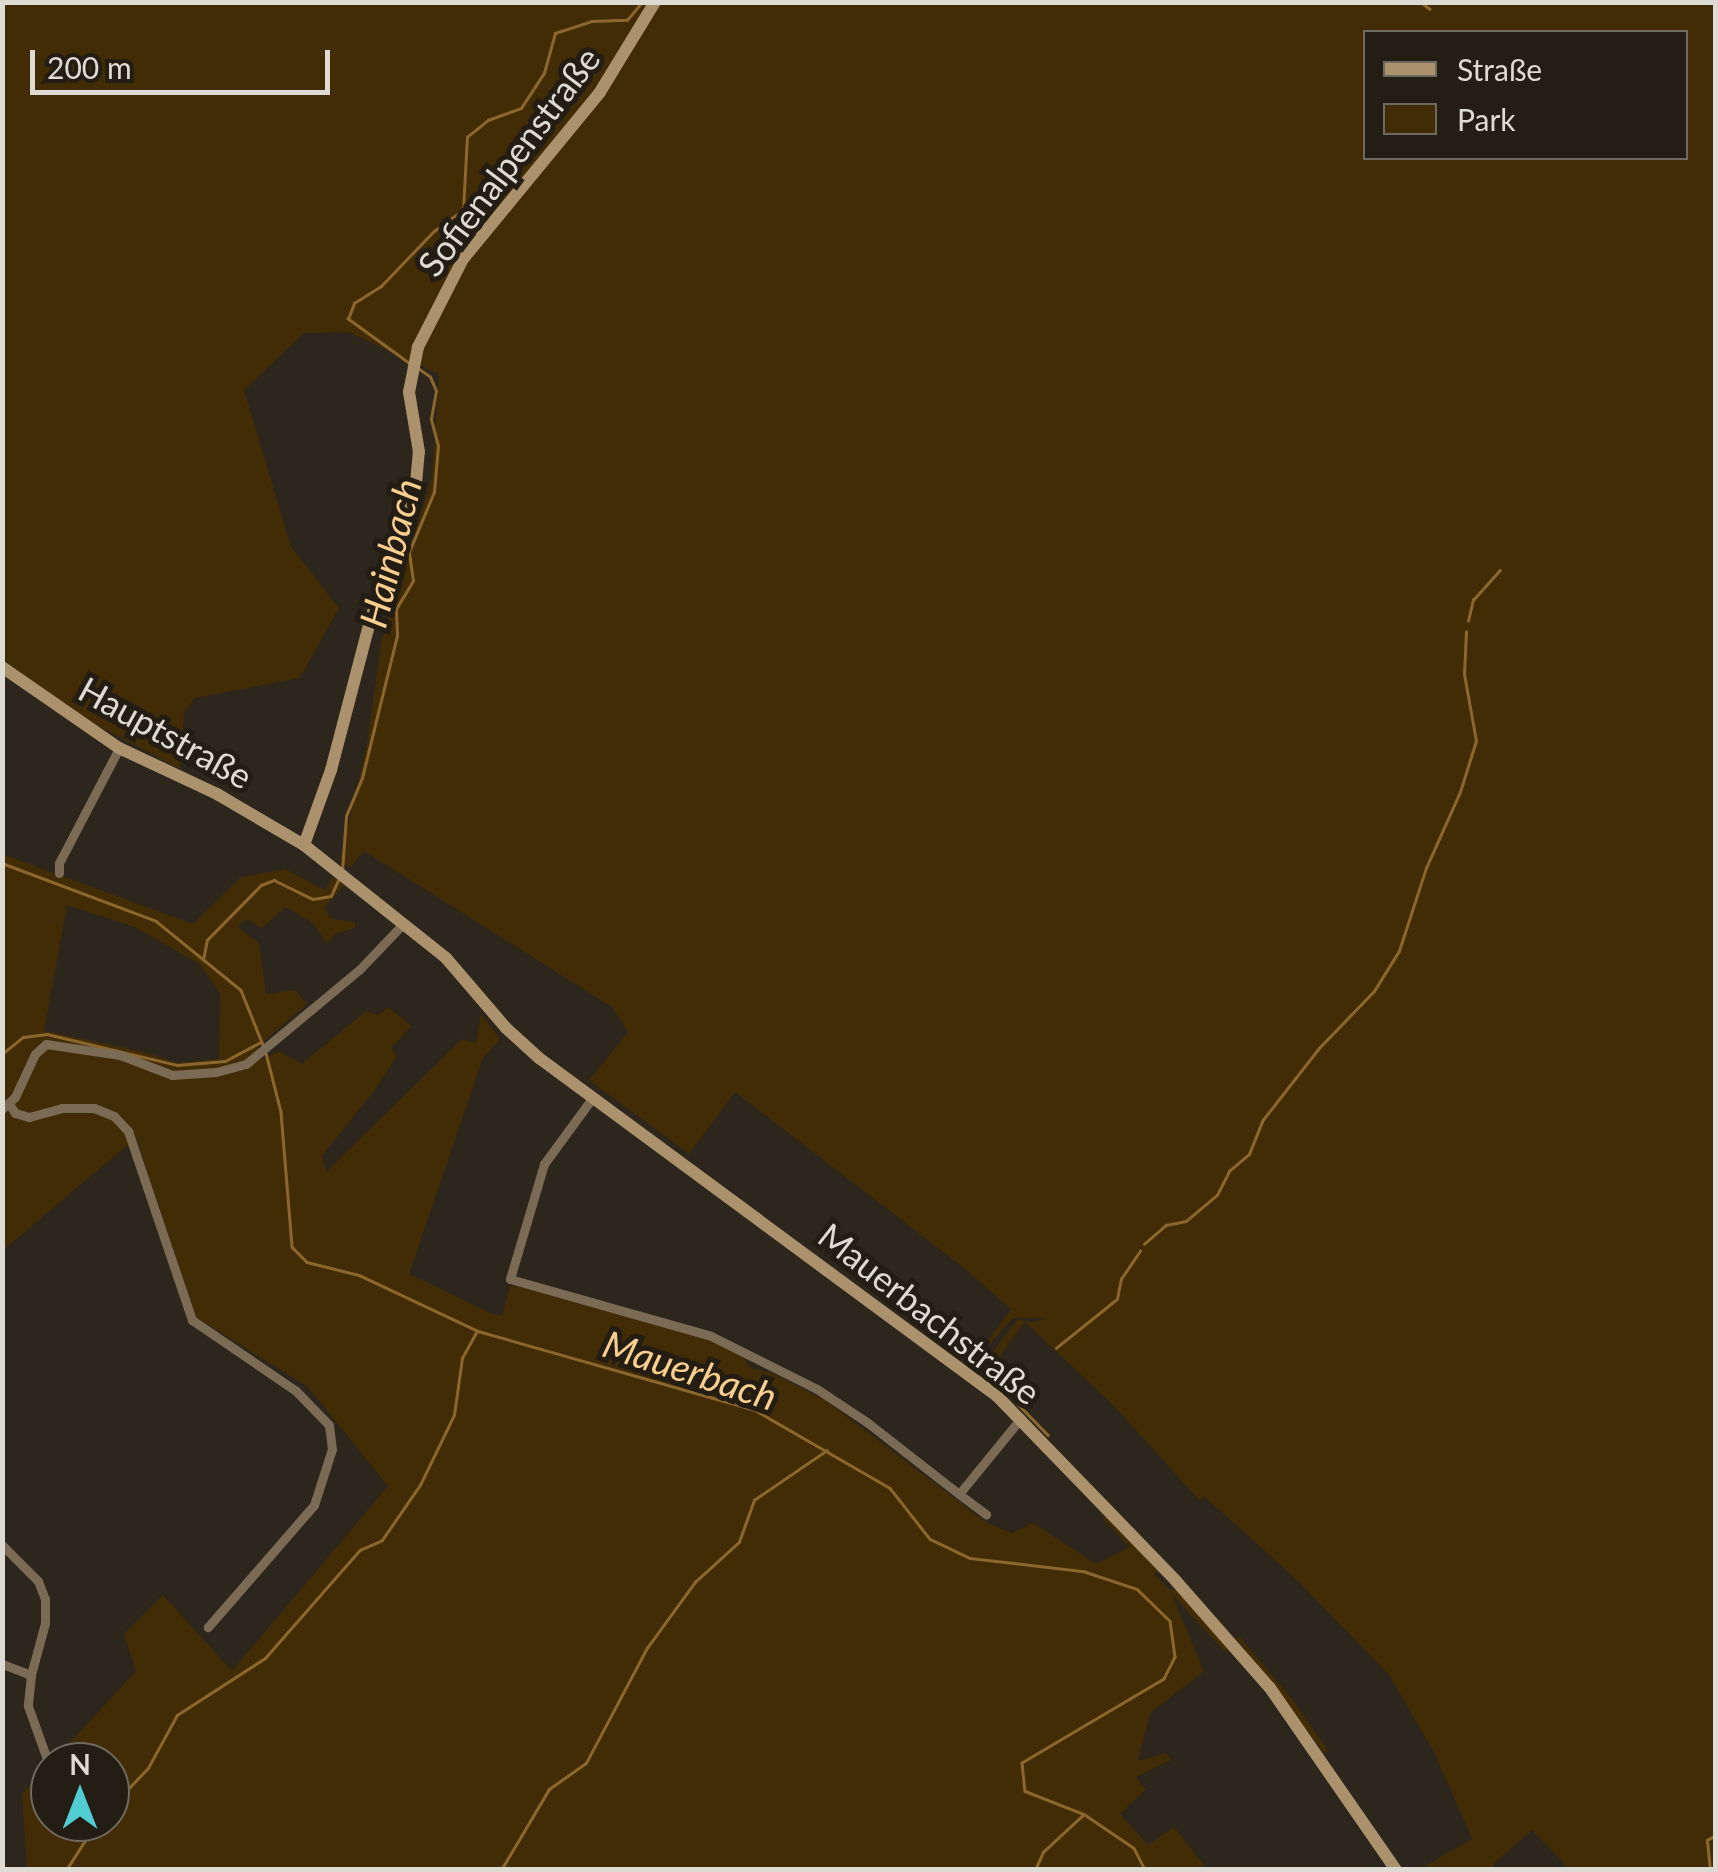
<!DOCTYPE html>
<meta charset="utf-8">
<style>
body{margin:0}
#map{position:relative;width:1718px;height:1872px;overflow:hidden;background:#2c261d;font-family:Lato,sans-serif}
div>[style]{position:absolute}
.green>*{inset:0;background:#422c06}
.stream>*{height:2.5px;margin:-1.25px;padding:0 1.25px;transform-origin:1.25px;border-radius:1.25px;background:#8c672d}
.street>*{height:9px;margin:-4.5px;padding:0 4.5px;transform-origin:4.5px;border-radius:4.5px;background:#7b6b54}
.secondary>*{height:12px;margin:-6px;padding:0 6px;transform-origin:6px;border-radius:6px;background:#ab916c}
span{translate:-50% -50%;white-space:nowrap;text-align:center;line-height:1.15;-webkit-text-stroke:10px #231d14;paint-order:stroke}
.street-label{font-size:35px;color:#dedad4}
.water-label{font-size:38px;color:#face8e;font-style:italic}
.frame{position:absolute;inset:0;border:5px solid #dedad4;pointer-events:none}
.legend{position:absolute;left:1363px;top:30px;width:325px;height:130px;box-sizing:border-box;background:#231d14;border:2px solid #6e6961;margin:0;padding:12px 18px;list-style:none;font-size:30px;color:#dedad4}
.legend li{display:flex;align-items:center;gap:20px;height:50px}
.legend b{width:50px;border:2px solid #6e6961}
.north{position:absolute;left:30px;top:1742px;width:100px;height:100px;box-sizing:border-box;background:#231d14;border:2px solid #6e6961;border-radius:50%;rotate:0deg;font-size:28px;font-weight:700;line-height:40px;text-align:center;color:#dedad4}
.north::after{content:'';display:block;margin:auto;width:35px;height:45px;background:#51ccd2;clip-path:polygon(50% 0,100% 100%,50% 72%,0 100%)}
.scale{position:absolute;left:30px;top:50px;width:300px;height:45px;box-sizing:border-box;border:5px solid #dedad4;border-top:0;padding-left:12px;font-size:30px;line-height:35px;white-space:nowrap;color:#dedad4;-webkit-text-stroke:8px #231d14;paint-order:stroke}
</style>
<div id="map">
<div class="green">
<i style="clip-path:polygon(evenodd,2px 3px,1715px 3px,1715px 1869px,1561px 1869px,1565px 1864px,1532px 1830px,1493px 1864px,1495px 1869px,1420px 1869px,1472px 1839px,1434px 1752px,1389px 1675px,1294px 1577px,1205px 1497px,1200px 1501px,1113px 1405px,1025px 1322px,987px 1373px,980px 1368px,1017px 1320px,1034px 1322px,1045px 1318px,1013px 1318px,972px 1363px,1011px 1309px,964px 1268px,735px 1092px,689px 1154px,589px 1080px,628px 1032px,612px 1007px,364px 851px,350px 868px,340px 860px,367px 745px,381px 643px,432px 477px,439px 374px,348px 332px,304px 333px,244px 390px,291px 547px,339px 608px,300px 678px,195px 698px,184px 713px,180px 769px,78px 715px,3px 659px,2px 3px,1366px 32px,1686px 32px,1686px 158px,1366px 158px,1366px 32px)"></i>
<i style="clip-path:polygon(evenodd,2px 854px,193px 924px,241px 877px,285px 869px,325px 890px,333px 876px,344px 885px,324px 908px,332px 919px,355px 922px,355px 928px,335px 934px,327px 944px,313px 923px,285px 907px,262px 928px,246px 919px,238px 927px,259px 943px,266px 994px,295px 990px,307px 1004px,257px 1047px,262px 1059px,279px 1051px,302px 1064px,366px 1011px,378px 1015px,388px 1007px,412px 1026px,391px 1048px,397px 1056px,374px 1091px,322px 1156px,326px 1172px,462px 1039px,476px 1043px,481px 1014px,500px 1039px,483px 1058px,409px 1274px,492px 1314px,502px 1316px,510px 1286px,520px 1287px,708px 1338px,741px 1355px,751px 1368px,772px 1373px,825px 1400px,987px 1523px,1012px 1533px,1033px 1523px,1096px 1564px,1130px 1547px,1103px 1519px,1106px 1516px,1170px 1581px,1157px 1571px,1154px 1574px,1170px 1590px,1178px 1590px,1227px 1644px,1226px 1653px,1171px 1593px,1204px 1671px,1150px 1713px,1138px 1761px,1165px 1753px,1171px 1760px,1136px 1777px,1146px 1789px,1120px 1814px,1148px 1845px,1174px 1827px,1207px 1869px,27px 1869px,22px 1794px,50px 1764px,50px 1822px,110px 1822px,110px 1762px,52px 1762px,136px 1671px,124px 1634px,163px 1595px,232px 1671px,388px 1486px,308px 1387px,196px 1317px,136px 1138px,3px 1250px,2px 854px,67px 905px,135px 927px,199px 964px,220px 993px,219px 1059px,178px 1063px,141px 1051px,44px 1031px,67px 905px)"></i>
<i style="clip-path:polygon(1239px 1636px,1293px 1700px,1328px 1751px,1325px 1754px,1236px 1638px)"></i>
</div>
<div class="stream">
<i style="left:1421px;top:2px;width:11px;rotate:38deg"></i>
<i style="left:410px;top:364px;width:77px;rotate:-144deg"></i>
<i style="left:348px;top:319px;width:17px;rotate:-69deg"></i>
<i style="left:354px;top:303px;width:32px;rotate:-32deg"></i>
<i style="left:381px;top:286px;width:76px;rotate:-46.1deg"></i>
<i style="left:434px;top:231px;width:36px;rotate:-36deg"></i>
<i style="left:463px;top:210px;width:73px;rotate:-86.9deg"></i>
<i style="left:467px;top:137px;width:27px;rotate:-39deg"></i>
<i style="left:488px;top:120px;width:35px;rotate:-20deg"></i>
<i style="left:521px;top:108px;width:42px;rotate:-56.7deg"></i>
<i style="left:544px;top:73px;width:41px;rotate:-74.6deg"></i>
<i style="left:555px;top:33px;width:38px;rotate:-18deg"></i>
<i style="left:591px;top:21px;width:36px;rotate:-2deg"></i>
<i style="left:627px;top:20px;width:23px;rotate:-50deg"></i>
<i style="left:1468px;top:621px;width:22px;rotate:-77deg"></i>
<i style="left:1473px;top:600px;width:40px;rotate:-48deg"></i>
<i style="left:2px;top:863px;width:165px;rotate:20.6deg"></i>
<i style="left:156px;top:921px;width:109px;rotate:39.1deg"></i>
<i style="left:241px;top:990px;width:59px;rotate:68.2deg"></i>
<i style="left:342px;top:871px;width:55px;rotate:-85.8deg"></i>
<i style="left:346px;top:816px;width:41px;rotate:-67.2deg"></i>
<i style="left:362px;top:778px;width:146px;rotate:-76.2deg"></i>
<i style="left:397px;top:636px;width:27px;rotate:-92deg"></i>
<i style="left:396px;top:609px;width:33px;rotate:-59deg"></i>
<i style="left:413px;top:581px;width:29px;rotate:-98deg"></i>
<i style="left:409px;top:552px;width:65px;rotate:-67.4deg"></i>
<i style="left:434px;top:492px;width:46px;rotate:-85deg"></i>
<i style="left:438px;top:446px;width:28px;rotate:-105deg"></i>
<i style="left:431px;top:419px;width:28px;rotate:-80deg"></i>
<i style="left:436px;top:391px;width:15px;rotate:-113deg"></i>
<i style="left:430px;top:377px;width:16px;rotate:-145deg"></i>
<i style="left:203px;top:960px;width:20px;rotate:-79deg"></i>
<i style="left:207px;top:940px;width:77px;rotate:-45.5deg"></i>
<i style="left:261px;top:885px;width:14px;rotate:-21deg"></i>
<i style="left:274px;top:880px;width:43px;rotate:26deg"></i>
<i style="left:313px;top:899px;width:18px;rotate:-9deg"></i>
<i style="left:331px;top:896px;width:20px;rotate:-66deg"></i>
<i style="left:266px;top:1053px;width:61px;rotate:75.7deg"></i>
<i style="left:281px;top:1112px;width:135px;rotate:85.3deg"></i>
<i style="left:292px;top:1247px;width:21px;rotate:45deg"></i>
<i style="left:307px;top:1262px;width:54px;rotate:14deg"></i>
<i style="left:359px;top:1275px;width:132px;rotate:25.2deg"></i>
<i style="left:478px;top:1331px;width:288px;rotate:15.9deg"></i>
<i style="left:755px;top:1410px;width:156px;rotate:30deg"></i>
<i style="left:890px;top:1488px;width:65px;rotate:51.9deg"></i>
<i style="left:930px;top:1539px;width:44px;rotate:25.4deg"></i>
<i style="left:970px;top:1558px;width:114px;rotate:6.6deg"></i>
<i style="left:1083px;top:1571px;width:57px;rotate:18.4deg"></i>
<i style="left:1137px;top:1589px;width:46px;rotate:44.1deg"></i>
<i style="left:1170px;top:1621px;width:36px;rotate:82deg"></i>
<i style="left:1175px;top:1657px;width:25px;rotate:117deg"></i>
<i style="left:1164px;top:1679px;width:165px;rotate:149.4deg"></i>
<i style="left:1022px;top:1763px;width:28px;rotate:84deg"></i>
<i style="left:1025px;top:1791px;width:63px;rotate:21.3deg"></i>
<i style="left:1084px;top:1814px;width:60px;rotate:34.2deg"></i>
<i style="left:1134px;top:1848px;width:25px;rotate:63deg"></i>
<i style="left:2px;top:1054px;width:27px;rotate:-39deg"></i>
<i style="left:23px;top:1037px;width:24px;rotate:-7deg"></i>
<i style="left:47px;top:1034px;width:134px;rotate:13.4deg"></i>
<i style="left:177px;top:1065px;width:48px;rotate:-4.8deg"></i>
<i style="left:225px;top:1061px;width:41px;rotate:-27.8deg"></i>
<i style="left:1144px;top:1244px;width:29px;rotate:-41deg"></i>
<i style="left:1166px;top:1225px;width:20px;rotate:-11deg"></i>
<i style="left:1186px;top:1221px;width:40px;rotate:-40deg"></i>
<i style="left:1217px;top:1195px;width:27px;rotate:-63deg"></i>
<i style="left:1229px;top:1171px;width:26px;rotate:-40deg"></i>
<i style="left:1249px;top:1154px;width:35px;rotate:-68deg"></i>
<i style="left:1262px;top:1121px;width:93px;rotate:-52deg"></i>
<i style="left:1319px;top:1048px;width:79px;rotate:-46deg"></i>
<i style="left:1374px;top:991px;width:47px;rotate:-58deg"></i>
<i style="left:1399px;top:951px;width:87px;rotate:-72deg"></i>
<i style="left:1426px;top:868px;width:83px;rotate:-65.9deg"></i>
<i style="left:1460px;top:792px;width:53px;rotate:-72.6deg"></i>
<i style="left:1476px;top:741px;width:68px;rotate:-100.2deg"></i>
<i style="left:1464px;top:674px;width:42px;rotate:-87.3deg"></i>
<i style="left:1056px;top:1348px;width:78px;rotate:-38.8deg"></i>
<i style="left:1117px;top:1299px;width:20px;rotate:-79deg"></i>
<i style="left:1121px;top:1279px;width:34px;rotate:-56deg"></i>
<i style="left:1018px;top:1404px;width:43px;rotate:45.9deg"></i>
<i style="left:110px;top:1808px;width:55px;rotate:-46.5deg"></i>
<i style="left:148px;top:1768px;width:60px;rotate:-61.3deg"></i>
<i style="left:177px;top:1715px;width:105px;rotate:-32.9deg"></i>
<i style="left:265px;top:1658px;width:144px;rotate:-48.7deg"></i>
<i style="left:360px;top:1550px;width:24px;rotate:-24deg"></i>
<i style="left:382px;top:1540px;width:67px;rotate:-55.4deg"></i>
<i style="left:420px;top:1485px;width:78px;rotate:-64.1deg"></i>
<i style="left:454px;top:1415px;width:58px;rotate:-82deg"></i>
<i style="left:462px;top:1358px;width:29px;rotate:-61deg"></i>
<i style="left:66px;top:1870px;width:57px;rotate:-57.1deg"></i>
<i style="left:501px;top:1870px;width:94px;rotate:-59.3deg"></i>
<i style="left:549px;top:1789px;width:45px;rotate:-35.1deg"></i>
<i style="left:586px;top:1763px;width:130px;rotate:-62.1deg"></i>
<i style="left:647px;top:1648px;width:82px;rotate:-54deg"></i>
<i style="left:695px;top:1582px;width:59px;rotate:-42.3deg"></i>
<i style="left:739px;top:1542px;width:45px;rotate:-70.3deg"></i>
<i style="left:754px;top:1500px;width:88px;rotate:-34.4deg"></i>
<i style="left:1035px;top:1870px;width:20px;rotate:-66deg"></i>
<i style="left:1043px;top:1852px;width:54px;rotate:-42.8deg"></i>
<i style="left:1710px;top:1870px;width:30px;rotate:-96deg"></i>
<i style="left:1707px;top:1840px;width:10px;rotate:-29deg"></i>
</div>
<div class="street">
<i style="left:59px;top:873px;width:10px;rotate:-90deg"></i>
<i style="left:59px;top:863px;width:130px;rotate:-62.4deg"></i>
<i style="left:593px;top:1097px;width:83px;rotate:126.2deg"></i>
<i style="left:544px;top:1164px;width:120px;rotate:106.5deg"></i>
<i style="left:510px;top:1279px;width:209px;rotate:15.8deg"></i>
<i style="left:711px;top:1336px;width:119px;rotate:26.6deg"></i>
<i style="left:817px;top:1389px;width:61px;rotate:33.7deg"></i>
<i style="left:868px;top:1423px;width:115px;rotate:38deg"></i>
<i style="left:959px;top:1494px;width:98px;rotate:-50.8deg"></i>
<i style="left:9px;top:1104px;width:11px;rotate:56deg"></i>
<i style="left:15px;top:1113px;width:15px;rotate:16deg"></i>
<i style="left:29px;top:1117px;width:34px;rotate:-15deg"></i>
<i style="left:62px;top:1108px;width:32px"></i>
<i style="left:94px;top:1108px;width:22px;rotate:22deg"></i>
<i style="left:114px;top:1116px;width:21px;rotate:47deg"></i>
<i style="left:128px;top:1131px;width:200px;rotate:71.3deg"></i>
<i style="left:192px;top:1320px;width:126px;rotate:34.3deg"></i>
<i style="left:296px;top:1391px;width:47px;rotate:45.9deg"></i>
<i style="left:329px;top:1425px;width:24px;rotate:83deg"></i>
<i style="left:332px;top:1449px;width:59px;rotate:107.8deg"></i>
<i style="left:314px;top:1505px;width:162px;rotate:131deg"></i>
<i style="left:2px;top:1109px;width:18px;rotate:-43deg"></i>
<i style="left:15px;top:1097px;width:47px;rotate:-65.1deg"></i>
<i style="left:35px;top:1054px;width:15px;rotate:-42deg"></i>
<i style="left:46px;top:1044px;width:75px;rotate:8.5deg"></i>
<i style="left:120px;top:1055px;width:56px;rotate:21deg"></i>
<i style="left:172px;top:1075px;width:44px;rotate:-3.9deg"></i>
<i style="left:216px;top:1072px;width:31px;rotate:-15deg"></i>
<i style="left:246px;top:1064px;width:147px;rotate:-39.8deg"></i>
<i style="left:359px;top:970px;width:62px;rotate:-46.3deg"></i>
<i style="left:959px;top:1494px;width:34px;rotate:37deg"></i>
<i style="left:2px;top:1545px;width:51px;rotate:45deg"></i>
<i style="left:38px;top:1581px;width:19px;rotate:69deg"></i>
<i style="left:45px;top:1599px;width:24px;rotate:90deg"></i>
<i style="left:45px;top:1623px;width:54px;rotate:105.1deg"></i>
<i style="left:31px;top:1675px;width:31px;rotate:-159deg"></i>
<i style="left:31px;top:1675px;width:31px;rotate:96deg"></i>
<i style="left:28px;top:1706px;width:56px;rotate:70.3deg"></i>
</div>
<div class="secondary">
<i style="left:2px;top:667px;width:142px;rotate:34.7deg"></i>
<i style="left:119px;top:748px;width:108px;rotate:25.1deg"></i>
<i style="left:217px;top:794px;width:101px;rotate:30.4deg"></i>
<i style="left:304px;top:845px;width:181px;rotate:38.5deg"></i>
<i style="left:446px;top:958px;width:92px;rotate:49.4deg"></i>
<i style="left:506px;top:1028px;width:45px;rotate:42.3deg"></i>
<i style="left:539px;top:1058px;width:569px;rotate:36.43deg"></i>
<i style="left:997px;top:1396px;width:257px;rotate:45.9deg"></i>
<i style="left:1176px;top:1581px;width:142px;rotate:48.7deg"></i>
<i style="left:1270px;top:1688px;width:221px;rotate:55.3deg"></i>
<i style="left:304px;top:845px;width:80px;rotate:-70.2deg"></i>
<i style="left:331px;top:770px;width:157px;rotate:-75.3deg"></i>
<i style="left:371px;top:618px;width:141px;rotate:-71.4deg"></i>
<i style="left:416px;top:484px;width:32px;rotate:-85deg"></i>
<i style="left:419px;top:452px;width:61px;rotate:-99.5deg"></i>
<i style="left:409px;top:392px;width:46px;rotate:-78.7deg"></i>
<i style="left:418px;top:347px;width:99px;rotate:-62.9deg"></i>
<i style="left:463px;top:259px;width:216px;rotate:-50.6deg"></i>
<i style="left:600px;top:92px;width:105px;rotate:-58.6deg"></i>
</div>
<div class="street-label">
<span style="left:508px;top:161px;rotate:-53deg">Sofienalpenstraße</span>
<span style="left:166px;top:732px;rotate:29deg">Hauptstraße</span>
<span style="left:930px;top:1313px;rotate:38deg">Mauerbachstraße</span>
</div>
<div class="water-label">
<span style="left:390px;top:553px;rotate:-76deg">Hainbach</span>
<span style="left:690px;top:1370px;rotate:18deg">Mauerbach</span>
</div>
<div class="frame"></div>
<ul class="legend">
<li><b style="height:12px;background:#ab916c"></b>Straße</li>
<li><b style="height:28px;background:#422c06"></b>Park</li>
</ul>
<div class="north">N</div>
<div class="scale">200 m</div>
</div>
